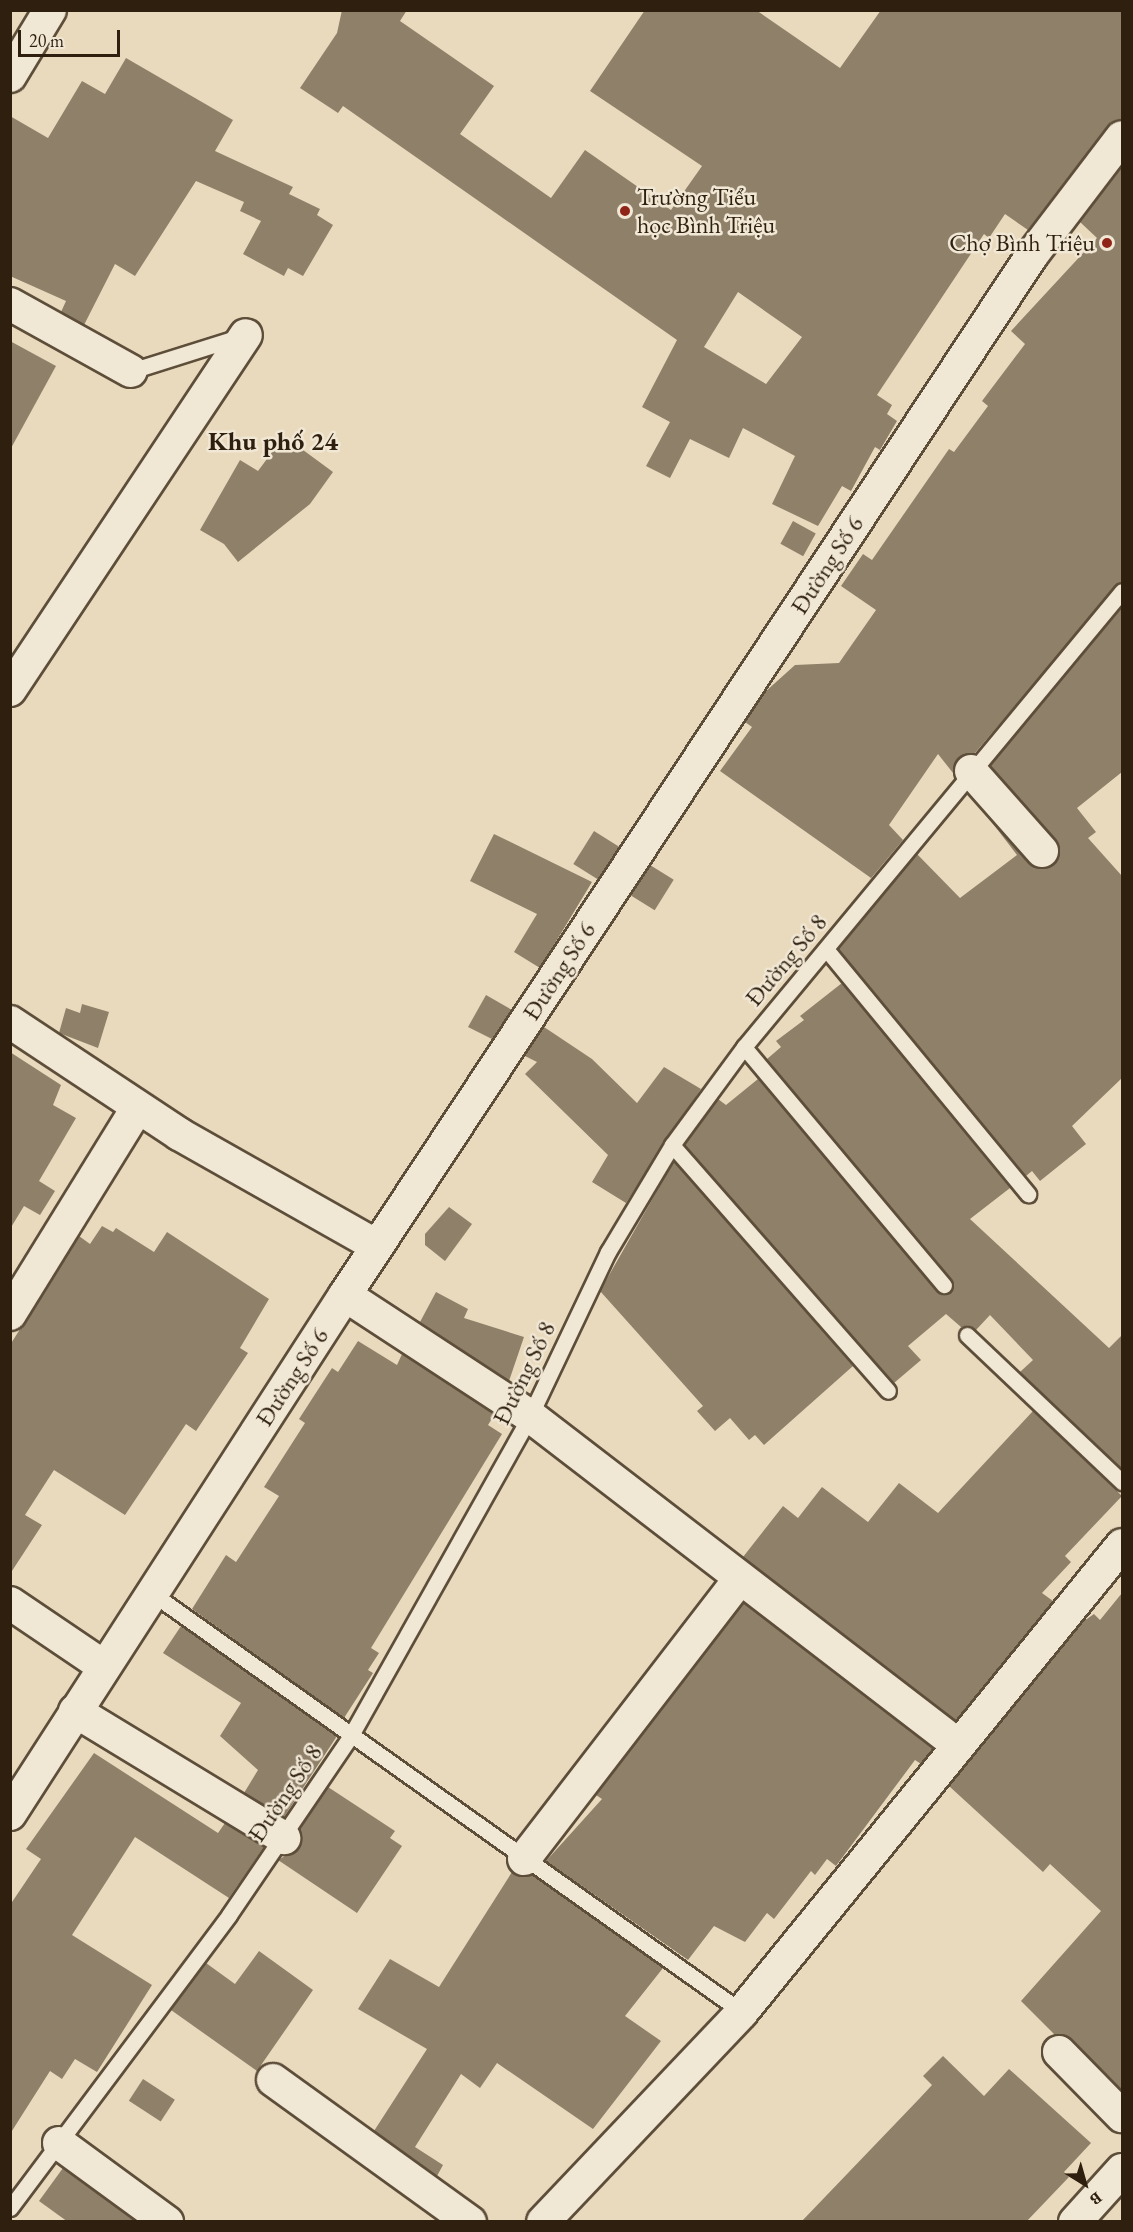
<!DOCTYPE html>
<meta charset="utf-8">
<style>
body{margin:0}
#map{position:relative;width:1133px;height:2232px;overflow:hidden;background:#e9dabe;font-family:"EB Garamond",serif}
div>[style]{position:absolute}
.building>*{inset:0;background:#8f806a;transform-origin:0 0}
.roads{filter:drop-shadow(2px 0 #5d4e3a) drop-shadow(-2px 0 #5d4e3a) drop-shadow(0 2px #5d4e3a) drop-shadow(0 -2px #5d4e3a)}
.service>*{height:15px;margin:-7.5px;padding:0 7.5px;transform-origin:7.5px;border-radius:7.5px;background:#f1e7d5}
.minor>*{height:32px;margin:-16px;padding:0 16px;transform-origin:16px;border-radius:16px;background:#f1e7d5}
.dots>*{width:16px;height:16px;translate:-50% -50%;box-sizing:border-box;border:3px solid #f1e7d5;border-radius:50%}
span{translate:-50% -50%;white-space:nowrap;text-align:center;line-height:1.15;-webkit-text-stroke:5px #f1e7d5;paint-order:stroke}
.poi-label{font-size:24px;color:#2e1f0e}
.left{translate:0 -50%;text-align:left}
.right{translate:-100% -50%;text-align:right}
.street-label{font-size:24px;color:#2e1f0e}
.neighbourhood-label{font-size:26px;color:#2e1f0e;font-weight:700}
.frame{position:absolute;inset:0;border:12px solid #2e1f0e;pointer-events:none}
.north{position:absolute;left:1055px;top:2154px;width:60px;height:60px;-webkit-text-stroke:4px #f1e7d5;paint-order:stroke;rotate:143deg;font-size:16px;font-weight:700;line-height:24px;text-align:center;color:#2e1f0e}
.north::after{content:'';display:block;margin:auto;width:21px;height:27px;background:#2e1f0e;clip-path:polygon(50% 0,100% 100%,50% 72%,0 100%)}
.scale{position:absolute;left:18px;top:30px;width:102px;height:27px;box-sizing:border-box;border:3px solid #2e1f0e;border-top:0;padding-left:8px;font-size:18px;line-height:21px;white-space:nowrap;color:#2e1f0e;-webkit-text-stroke:4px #f1e7d5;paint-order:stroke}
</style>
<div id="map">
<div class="building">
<i style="clip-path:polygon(evenodd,342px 10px,407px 10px,400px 21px,494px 86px,460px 134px,551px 198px,585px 150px,671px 210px,702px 166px,590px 91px,645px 10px,756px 10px,840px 68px,881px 10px,1122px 10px,1122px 119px,1108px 126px,1028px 230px,1005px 214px,989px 238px,984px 234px,877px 395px,892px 405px,887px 414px,897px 421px,880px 450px,875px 447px,851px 491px,842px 486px,818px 526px,772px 504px,795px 456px,743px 428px,729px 458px,690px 439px,670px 478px,646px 466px,670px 422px,642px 407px,677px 340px,343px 106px,338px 113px,300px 88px,337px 33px,342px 10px,738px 292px,802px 337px,766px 384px,704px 347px,738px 292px)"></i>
<i style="clip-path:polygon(126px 58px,233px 120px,215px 151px,293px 187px,289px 194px,320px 209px,317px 215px,333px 225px,303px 276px,288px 268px,284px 276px,243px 254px,261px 221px,240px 211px,244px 202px,196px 181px,135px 276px,115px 264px,84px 325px,61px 312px,66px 301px,10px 276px,10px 116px,48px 138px,82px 81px,105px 94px)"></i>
<i style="clip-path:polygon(1122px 166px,1122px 581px,974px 754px,959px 758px,953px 773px,938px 754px,889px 825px,903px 840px,867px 883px,871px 878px,720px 771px,752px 727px,745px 722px,765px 692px,795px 665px,839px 663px,876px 610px,841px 586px,863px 554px,872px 560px,949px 449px,954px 452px,988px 406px,982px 401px,1025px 344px,1011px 331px,1097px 238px,1080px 222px)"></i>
<i style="clip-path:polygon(10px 341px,56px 366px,10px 450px)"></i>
<i style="clip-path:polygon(284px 436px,333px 472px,310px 504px,238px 562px,224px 544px,200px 530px,240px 460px,258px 471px)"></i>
<i style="left:793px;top:521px;width:26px;height:26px;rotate:29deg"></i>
<i style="clip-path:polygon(1122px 606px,1122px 772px,1077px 808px,1096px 832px,1088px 838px,1122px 876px,1122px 1078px,1072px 1126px,1086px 1144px,1040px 1181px,1032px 1171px,1026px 1176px,838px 949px,917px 854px,960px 898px,1017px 855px,987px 816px,1029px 863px,1045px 869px,1054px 864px,1059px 856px,1056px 840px,990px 765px)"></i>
<i style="left:594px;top:831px;width:31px;height:39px;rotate:32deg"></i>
<i style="clip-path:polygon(494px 834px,592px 882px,540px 968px,514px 952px,537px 914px,470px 881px)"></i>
<i style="left:650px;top:865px;width:28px;height:36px;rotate:32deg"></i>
<i style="clip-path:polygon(842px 983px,1010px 1188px,970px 1219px,1109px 1348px,1122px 1335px,1122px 1469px,1020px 1372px,1033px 1360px,990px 1315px,976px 1330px,961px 1327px,946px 1314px,908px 1346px,921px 1360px,894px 1383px,684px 1144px,718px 1099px,726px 1105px,758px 1079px,937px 1291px,951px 1292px,951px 1279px,767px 1059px,781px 1047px,776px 1041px,804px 1020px,800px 1016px)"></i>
<i style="clip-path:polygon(486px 995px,512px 1010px,492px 1039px,468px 1027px)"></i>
<i style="clip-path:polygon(82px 1004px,109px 1012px,98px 1048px,59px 1033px,66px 1008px,80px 1013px)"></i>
<i style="clip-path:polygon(544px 1027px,592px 1059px,637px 1103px,664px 1067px,701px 1089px,626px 1203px,592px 1182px,608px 1155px,525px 1074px,537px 1062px,525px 1056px)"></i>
<i style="clip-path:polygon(10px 1052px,61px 1085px,53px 1105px,76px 1118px,39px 1181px,55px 1191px,40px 1215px,24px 1206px,10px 1229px)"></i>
<i style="clip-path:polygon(674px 1161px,853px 1366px,764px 1445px,755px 1435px,749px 1440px,730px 1418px,715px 1431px,697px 1411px,703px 1406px,600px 1291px)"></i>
<i style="clip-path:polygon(449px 1207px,472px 1224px,445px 1261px,425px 1245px,425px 1234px)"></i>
<i style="clip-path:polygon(102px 1226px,113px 1232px,116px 1228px,154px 1252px,167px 1232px,269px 1299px,240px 1348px,248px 1353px,196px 1431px,186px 1424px,125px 1515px,54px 1470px,25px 1515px,42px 1525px,10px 1574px,10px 1345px,79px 1236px,90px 1244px)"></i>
<i style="clip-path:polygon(436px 1292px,468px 1309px,464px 1318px,524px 1337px,509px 1381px,420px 1322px)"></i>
<i style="clip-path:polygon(358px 1341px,397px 1365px,402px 1354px,495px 1414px,488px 1425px,502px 1434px,371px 1648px,379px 1653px,368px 1670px,373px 1673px,344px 1718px,192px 1609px,226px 1555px,236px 1562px,279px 1496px,264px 1487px,305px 1423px,299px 1419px,332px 1368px,338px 1372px)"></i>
<i style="clip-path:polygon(1033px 1411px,1122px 1496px,1065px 1556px,1071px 1562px,1042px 1593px,1053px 1601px,956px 1721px,743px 1557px,783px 1506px,798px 1518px,822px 1487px,868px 1522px,899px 1483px,938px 1513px)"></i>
<i style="clip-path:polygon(1122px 1593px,1122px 2091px,1072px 2039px,1055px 2035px,1021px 2001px,1101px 1911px,1050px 1864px,1043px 1872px,949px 1786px,1081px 1623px,1094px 1614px,1100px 1620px)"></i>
<i style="clip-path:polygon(744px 1603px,933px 1749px,921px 1764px,915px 1760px,836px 1866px,827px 1859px,815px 1875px,811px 1871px,774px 1919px,767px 1913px,745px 1942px,714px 1926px,688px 1960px,546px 1861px,602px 1799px,596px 1795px)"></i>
<i style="clip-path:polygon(181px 1626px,337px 1736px,284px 1817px,244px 1793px,258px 1770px,220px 1736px,241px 1703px,163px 1653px)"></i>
<i style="clip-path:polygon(94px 1753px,218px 1833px,225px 1823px,264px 1847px,229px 1898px,135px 1837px,72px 1935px,152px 1985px,97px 2072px,75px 2059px,62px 2079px,50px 2071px,10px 2134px,10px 1905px,41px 1859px,26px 1849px)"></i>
<i style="clip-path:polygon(328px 1787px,395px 1831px,390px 1838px,402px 1846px,357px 1913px,278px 1860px,299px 1848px,299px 1829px)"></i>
<i style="clip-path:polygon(512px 1872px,532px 1875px,663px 1968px,625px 2016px,661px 2041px,593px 2129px,497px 2063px,480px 2088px,461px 2074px,415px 2147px,443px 2165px,437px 2176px,374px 2131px,427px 2049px,358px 2009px,390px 1959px,439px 1987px)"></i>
<i style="clip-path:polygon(259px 1951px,313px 1990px,257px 2071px,171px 2010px,206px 1963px,235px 1984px)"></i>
<i style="clip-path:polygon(943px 2056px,984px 2096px,1009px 2069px,1091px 2143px,1064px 2172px,1069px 2177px,1026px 2222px,801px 2222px,919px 2099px,932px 2085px,923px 2076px)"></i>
<i style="left:143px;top:2079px;width:38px;height:26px;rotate:33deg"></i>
<i style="clip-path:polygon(63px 2168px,136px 2222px,68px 2222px,39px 2201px)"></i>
</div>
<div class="roads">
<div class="service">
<i style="left:131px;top:371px;width:116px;rotate:-17.5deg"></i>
<i style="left:826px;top:949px;width:318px;rotate:50.5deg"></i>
<i style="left:744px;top:1047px;width:311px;rotate:50deg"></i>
<i style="left:672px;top:1145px;width:327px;rotate:48.7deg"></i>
<i style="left:967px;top:1335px;width:214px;rotate:43.5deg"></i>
<i style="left:153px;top:1594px;width:722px;rotate:35.36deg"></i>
<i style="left:10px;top:2208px;width:366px;rotate:-53.2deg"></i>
<i style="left:229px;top:1915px;width:215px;rotate:-55.8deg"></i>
<i style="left:350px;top:1737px;width:368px;rotate:-60.7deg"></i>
<i style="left:530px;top:1416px;width:182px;rotate:-64.6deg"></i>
<i style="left:608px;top:1252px;width:125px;rotate:-59.1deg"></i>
<i style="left:672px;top:1145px;width:122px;rotate:-53.7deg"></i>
<i style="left:744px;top:1047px;width:592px;rotate:-50.34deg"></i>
</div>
<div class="minor">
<i style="left:10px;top:76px;width:77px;rotate:-58.8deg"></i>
<i style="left:10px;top:304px;width:138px;rotate:29deg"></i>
<i style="left:10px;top:690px;width:426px;rotate:-56.4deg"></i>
<i style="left:971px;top:771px;width:107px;rotate:48.4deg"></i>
<i style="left:10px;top:1022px;width:203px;rotate:33.5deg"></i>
<i style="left:179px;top:1134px;width:227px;rotate:29.5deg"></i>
<i style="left:345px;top:1295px;width:221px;rotate:33.2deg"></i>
<i style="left:530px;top:1416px;width:523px;rotate:37.55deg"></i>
<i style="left:10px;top:1314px;width:242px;rotate:-58.3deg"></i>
<i style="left:10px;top:1603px;width:112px;rotate:34.1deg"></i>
<i style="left:75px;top:1711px;width:245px;rotate:31.3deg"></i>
<i style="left:10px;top:1814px;width:618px;rotate:-57.16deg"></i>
<i style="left:345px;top:1295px;width:1246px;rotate:-56.55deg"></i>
<i style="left:1032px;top:255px;width:148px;rotate:-52.7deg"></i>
<i style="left:524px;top:1859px;width:354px;rotate:-52.4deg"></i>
<i style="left:1059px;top:2052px;width:90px;rotate:45.5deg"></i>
<i style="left:273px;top:2080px;width:243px;rotate:35.8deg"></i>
<i style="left:59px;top:2143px;width:134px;rotate:36.2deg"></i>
<i style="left:543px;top:2222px;width:289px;rotate:-46.5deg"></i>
<i style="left:742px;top:2012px;width:602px;rotate:-50.86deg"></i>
<i style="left:1075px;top:2222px;width:70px;rotate:-47.9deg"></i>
</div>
</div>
<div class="dots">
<i style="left:625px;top:211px;background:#8f2418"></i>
<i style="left:1107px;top:243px;background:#8f2418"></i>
</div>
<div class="poi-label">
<span class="left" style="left:637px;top:211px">Trường Tiểu<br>học Bình Triệu</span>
<span class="right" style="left:1095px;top:243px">Chợ Bình Triệu</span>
</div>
<div class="street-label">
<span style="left:827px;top:565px;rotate:-57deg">Đường Số 6</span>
<span style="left:786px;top:960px;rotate:-50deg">Đường Số 8</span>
<span style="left:559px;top:971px;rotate:-57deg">Đường Số 6</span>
<span style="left:524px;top:1373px;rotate:-64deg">Đường Số 8</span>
<span style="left:292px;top:1377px;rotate:-57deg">Đường Số 6</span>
<span style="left:285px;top:1793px;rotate:-56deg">Đường Số 8</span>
</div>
<div class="neighbourhood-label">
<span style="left:273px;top:442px">Khu phố 24</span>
</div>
<div class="frame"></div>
<div class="north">B</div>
<div class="scale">20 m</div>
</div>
